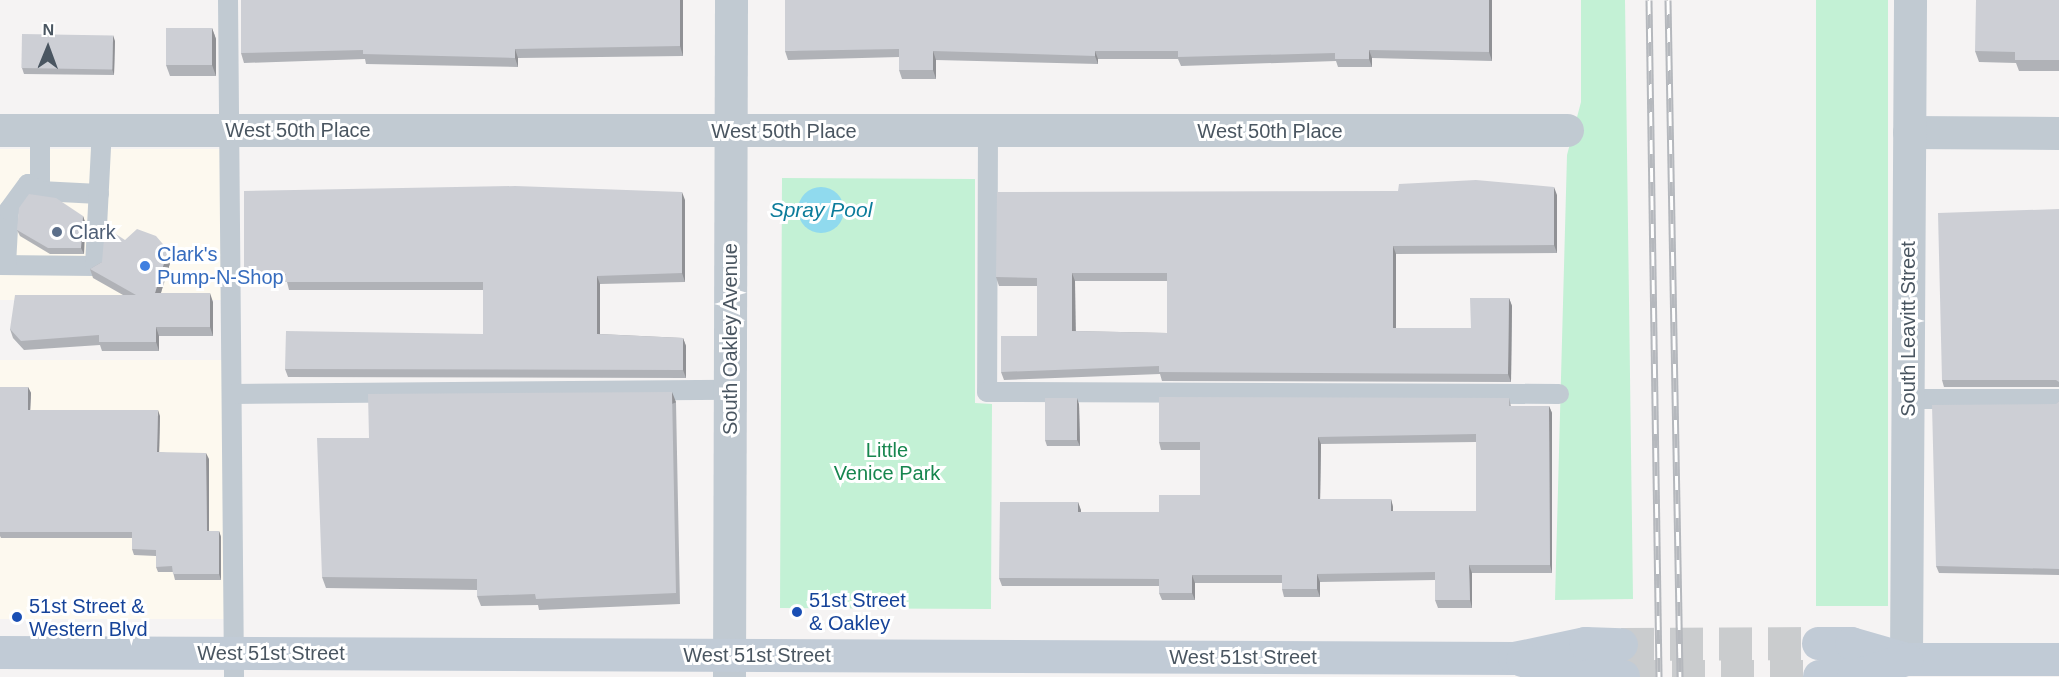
<!DOCTYPE html>
<style>
body{margin:0}
#map{position:relative;width:2059px;height:677px;overflow:hidden;background:#f5f3f3;font-family:Helvetica,sans-serif}
div>[style]{position:absolute}
.commercial>*{inset:0;background:#fdf9ef;transform-origin:0 0}
.green>*{inset:0;background:#c3f1d5;transform-origin:0 0}
.water>*{inset:0;background:#90daee}
.round{border-radius:50%}
.secondary-tunnel>*{height:33px;margin-top:-16.5px;transform-origin:0;background:repeating-linear-gradient(90deg,#caccce 0 33px,transparent 0 49px)}
.lane>*{height:20px;margin:-10px;padding:0 10px;transform-origin:10px;border-radius:10px;background:#c1cad2}
.street>*{height:33px;margin:-16.5px;padding:0 16.5px;transform-origin:16.5px;border-radius:16.5px;background:#c1cad2}
.secondary>*{height:33px;margin:-16.5px;padding:0 16.5px;transform-origin:16.5px;border-radius:16.5px;background:#c1cbd6}
.rail>*{height:7px;margin-top:-3.5px;transform-origin:0;background:repeating-linear-gradient(90deg,#fff 0 14px,#b5b8bd 0 28px);box-sizing:border-box;border-block:2px solid #b5b8bd}
.wall>*{inset:0;background:#b0b2b7}
.shaded-wall>*{inset:0;background:#909195;transform-origin:0 0}
.building>*{inset:0;background:#cdcfd5;transform-origin:0 0}
.dots>*{width:16px;height:16px;translate:-50% -50%;box-sizing:border-box;border:3px solid #fff;border-radius:50%}
span{translate:-50% -50%;white-space:nowrap;text-align:center;line-height:1.15;-webkit-text-stroke:6px #fff;paint-order:stroke}
.street-label{font-size:20px;color:#4a5661}
.service-label{font-size:20px;color:#4e5e75}
.left{translate:0 -50%;text-align:left}
.shop-label{font-size:20px;color:#366cbe}
.park-label{font-size:20px;color:#17864f}
.transit-label{font-size:20px;color:#164399}
.water-label{font-size:21px;color:#0c7c9b;font-style:italic}
.north{position:absolute;left:18px;top:18px;width:60px;height:60px;-webkit-text-stroke:4px #fff;paint-order:stroke;rotate:1deg;font-size:16px;font-weight:700;line-height:24px;text-align:center;color:#4a5661}
.north::after{content:'';display:block;margin:auto;width:21px;height:27px;background:#4a5661;clip-path:polygon(50% 0,100% 100%,50% 72%,0 100%)}
</style>
<div id="map">
<div class="commercial">
<i style="left:0;top:149px;width:229px;height:151px"></i>
<i style="left:0;top:360px;width:231px;height:259px"></i>
</div>
<div class="green">
<i style="clip-path:polygon(1581px 0,1625px 0,1633px 599px,1555px 600px,1567px 155px,1581px 102px)"></i>
<i style="left:1816px;top:0;width:72px;height:606px"></i>
<i style="clip-path:polygon(782px 178px,975px 179px,975px 403px,992px 404px,991px 609px,780px 608px)"></i>
</div>
<div class="water">
<i class="round" style="left:798px;top:187px;width:46px;height:46px"></i>
</div>
<div class="secondary-tunnel">
<i style="left:1621px;top:644px;width:197px;rotate:-0.3deg"></i>
<i style="left:1623px;top:676px;width:196px"></i>
</div>
<div class="lane">
<i style="left:228px;top:0;width:677px;rotate:89.49deg"></i>
<i style="left:40px;top:130px;width:61px;rotate:90deg"></i>
<i style="left:40px;top:191px;width:59px;rotate:2.9deg"></i>
<i style="left:988px;top:131px;width:261px;rotate:90.2deg"></i>
<i style="left:987px;top:392px;width:572px;rotate:0.2deg"></i>
<i style="left:0;top:265px;width:95px;rotate:0.6deg"></i>
<i style="left:95px;top:266px;width:136px;rotate:-87.1deg"></i>
<i style="left:6px;top:265px;width:55px;rotate:-86.9deg"></i>
<i style="left:9px;top:210px;width:32px;rotate:-54deg"></i>
<i style="left:28px;top:184px;width:14px;rotate:30deg"></i>
<i style="left:232px;top:394px;width:498px;rotate:-0.5deg"></i>
<i style="left:1908px;top:399px;width:151px"></i>
</div>
<div class="street">
<i style="left:0;top:130px;width:1567px"></i>
<i style="left:1909px;top:132px;width:150px;rotate:0.4deg"></i>
<i style="left:1906px;top:659px;width:659px;rotate:-89.65deg"></i>
<i style="left:729px;top:677px;width:677px;rotate:-89.83deg"></i>
</div>
<div class="secondary">
<i style="left:1818px;top:643px;width:33px"></i>
<i style="left:1851px;top:643px;width:57px;rotate:16.2deg"></i>
<i style="left:1906px;top:659px;width:153px"></i>
<i style="left:0;top:652px;width:1514px;rotate:0.23deg"></i>
<i style="left:1514px;top:658px;width:73px;rotate:-11.9deg"></i>
<i style="left:1585px;top:643px;width:36px;rotate:2deg"></i>
<i style="left:1522px;top:660px;width:66px;rotate:14deg"></i>
<i style="left:1586px;top:676px;width:37px"></i>
<i style="left:1819px;top:676px;width:34px"></i>
<i style="left:1853px;top:676px;width:56px;rotate:-17.8deg"></i>
</div>
<div class="rail">
<i style="left:1649px;top:0;width:677px;rotate:89.15deg"></i>
<i style="left:1668px;top:0;width:677px;rotate:88.98deg"></i>
</div>
<div class="wall">
<i style="clip-path:polygon(241px 0,683px 0,683px 56px,518px 58px,518px 67px,366px 64px,365px 59px,244px 63px,241px 53px)"></i>
<i style="clip-path:polygon(1492px 0,1492px 61px,1372px 58px,1372px 67px,1338px 67px,1336px 61px,1181px 66px,1178px 59px,1098px 59px,1098px 64px,936px 60px,936px 79px,902px 79px,899px 70px,899px 57px,788px 60px,785px 51px)"></i>
<i style="clip-path:polygon(2059px 0,2059px 71px,2019px 71px,2016px 63px,1979px 62px,1975px 51px)"></i>
<i style="clip-path:polygon(212px 28px,216px 39px,216px 76px,170px 76px,166px 65px)"></i>
<i style="clip-path:polygon(115px 41px,114px 75px,24px 74px,22px 68px)"></i>
<i style="clip-path:polygon(evenodd,1557px 195px,1557px 253px,1396px 254px,1396px 328px,1471px 328px,1509px 298px,1512px 306px,1511px 382px,1162px 381px,1160px 374px,1004px 380px,1001px 372px,1037px 336px,1037px 286px,999px 286px,996px 277px,1557px 195px,1075px 281px,1167px 281px,1167px 333px,1075px 331px,1075px 281px)"></i>
<i style="clip-path:polygon(685px 200px,685px 282px,600px 284px,600px 334px,683px 338px,686px 346px,686px 378px,288px 377px,285px 369px,483px 334px,483px 290px,289px 290px,287px 282px,247px 282px,244px 274px)"></i>
<i style="clip-path:polygon(2059px 209px,2059px 387px,1944px 387px,1942px 380px)"></i>
<i style="clip-path:polygon(83px 216px,85px 222px,84px 254px,50px 254px,20px 236px,17px 230px)"></i>
<i style="clip-path:polygon(125px 240px,171px 260px,161px 293px,213px 302px,213px 336px,159px 336px,159px 351px,102px 351px,100px 345px,24px 350px,13px 338px,10px 329px,123px 295px,93px 278px,90px 269px,102px 262px)"></i>
<i style="clip-path:polygon(0 387px,28px 387px,31px 393px,30px 410px,160px 416px,159px 452px,209px 459px,209px 531px,219px 531px,221px 537px,221px 580px,175px 580px,173px 572px,158px 572px,156px 567px,156px 556px,134px 555px,132px 549px,132px 538px,1px 538px,0 536px)"></i>
<i style="clip-path:polygon(evenodd,1509px 398px,1511px 406px,1549px 406px,1552px 413px,1552px 573px,1472px 573px,1472px 608px,1438px 608px,1435px 600px,1435px 580px,1320px 582px,1320px 597px,1284px 597px,1282px 589px,1282px 583px,1195px 583px,1195px 600px,1162px 600px,1159px 593px,1159px 586px,1002px 586px,999px 578px,1078px 502px,1081px 512px,1159px 512px,1200px 495px,1200px 450px,1161px 450px,1159px 442px,1509px 398px,1476px 442px,1476px 511px,1393px 511px,1393px 507px,1391px 499px,1320px 499px,1321px 444px,1476px 442px)"></i>
<i style="clip-path:polygon(2059px 401px,2059px 575px,1939px 573px,1936px 566px)"></i>
<i style="clip-path:polygon(676px 402px,680px 604px,539px 610px,538px 605px,481px 606px,477px 596px,477px 590px,326px 588px,322px 577px,369px 438px)"></i>
<i style="clip-path:polygon(1079px 404px,1080px 446px,1047px 446px,1045px 440px)"></i>
</div>
<div class="shaded-wall">
<i style="clip-path:polygon(680px 0,683px 0,683px 56px,680px 46px)"></i>
<i style="clip-path:polygon(1489px 0,1492px 0,1492px 61px,1489px 52px)"></i>
<i style="clip-path:polygon(212px 28px,216px 39px,216px 76px,212px 65px)"></i>
<i style="clip-path:polygon(113px 35px,115px 41px,114px 75px,112px 69px)"></i>
<i style="clip-path:polygon(515px 49px,518px 58px,518px 67px,515px 58px)"></i>
<i style="clip-path:polygon(1369px 50px,1372px 58px,1372px 67px,1369px 59px)"></i>
<i style="clip-path:polygon(933px 51px,936px 60px,936px 79px,933px 70px)"></i>
<i style="clip-path:polygon(1095px 51px,1098px 59px,1098px 64px,1095px 56px)"></i>
<i style="clip-path:polygon(1554px 187px,1557px 195px,1557px 253px,1554px 245px)"></i>
<i style="clip-path:polygon(682px 192px,685px 200px,685px 282px,682px 273px)"></i>
<i style="clip-path:polygon(83px 216px,85px 222px,84px 254px,81px 248px)"></i>
<i style="clip-path:polygon(1393px 246px,1396px 254px,1396px 336px,1393px 328px)"></i>
<i style="clip-path:polygon(168px 250px,171px 260px,158px 302px,155px 293px)"></i>
<i style="clip-path:polygon(1072px 273px,1075px 281px,1076px 339px,1072px 331px)"></i>
<i style="clip-path:polygon(597px 276px,600px 284px,600px 343px,597px 334px)"></i>
<i style="clip-path:polygon(210px 293px,213px 302px,213px 336px,210px 327px)"></i>
<i style="clip-path:polygon(1509px 298px,1512px 306px,1511px 382px,1508px 374px)"></i>
<i style="clip-path:polygon(156px 327px,159px 336px,159px 351px,156px 342px)"></i>
<i style="clip-path:polygon(683px 338px,686px 346px,686px 378px,683px 370px)"></i>
<i style="clip-path:polygon(28px 387px,31px 393px,30px 416px,28px 410px)"></i>
<i style="left:672px;top:392px;width:11px;height:201px;rotate:68deg"></i>
<i style="clip-path:polygon(1077px 398px,1079px 404px,1080px 446px,1077px 440px)"></i>
<i style="clip-path:polygon(1549px 406px,1552px 413px,1552px 573px,1550px 565px)"></i>
<i style="clip-path:polygon(158px 410px,160px 416px,159px 458px,157px 452px)"></i>
<i style="clip-path:polygon(1318px 437px,1321px 444px,1320px 507px,1318px 499px)"></i>
<i style="clip-path:polygon(206px 453px,209px 459px,209px 537px,207px 531px)"></i>
<i style="clip-path:polygon(1391px 499px,1393px 507px,1393px 519px,1391px 511px)"></i>
<i style="clip-path:polygon(1078px 502px,1081px 510px,1081px 520px,1078px 512px)"></i>
<i style="clip-path:polygon(219px 531px,221px 537px,221px 580px,219px 574px)"></i>
<i style="clip-path:polygon(1469px 565px,1472px 573px,1472px 608px,1470px 600px)"></i>
<i style="clip-path:polygon(1317px 574px,1320px 582px,1320px 597px,1317px 589px)"></i>
<i style="clip-path:polygon(1192px 575px,1195px 583px,1195px 600px,1192px 593px)"></i>
</div>
<div class="building">
<i style="clip-path:polygon(241px 0,680px 0,680px 46px,515px 49px,515px 58px,363px 54px,363px 50px,241px 53px)"></i>
<i style="clip-path:polygon(785px 0,1489px 0,1489px 52px,1369px 50px,1369px 59px,1335px 59px,1335px 53px,1178px 57px,1178px 51px,1095px 51px,1095px 56px,933px 51px,933px 70px,899px 70px,899px 49px,785px 51px)"></i>
<i style="clip-path:polygon(1976px 0,2059px 0,2059px 60px,2015px 60px,2015px 52px,1975px 51px)"></i>
<i style="left:166px;top:28px;width:46px;height:37px"></i>
<i style="left:22px;top:34px;width:91px;height:34px;rotate:1deg"></i>
<i style="clip-path:polygon(evenodd,1476px 180px,1554px 187px,1554px 245px,1393px 246px,1393px 328px,1471px 328px,1470px 298px,1509px 298px,1508px 374px,1159px 372px,1159px 366px,1001px 372px,1001px 336px,1037px 336px,1037px 278px,996px 277px,997px 192px,1398px 191px,1399px 184px,1476px 180px,1072px 273px,1167px 273px,1167px 333px,1072px 331px,1072px 273px)"></i>
<i style="clip-path:polygon(515px 186px,682px 192px,682px 273px,597px 276px,597px 334px,683px 338px,683px 370px,285px 369px,286px 331px,483px 334px,483px 282px,286px 282px,286px 274px,244px 274px,244px 191px)"></i>
<i style="clip-path:polygon(29px 194px,56px 198px,83px 216px,81px 248px,48px 248px,17px 230px,19px 208px)"></i>
<i style="clip-path:polygon(2059px 209px,2059px 382px,2056px 380px,1942px 380px,1938px 213px)"></i>
<i style="clip-path:polygon(105px 227px,125px 240px,137px 229px,156px 236px,168px 250px,155px 293px,210px 293px,210px 327px,156px 327px,156px 342px,99px 342px,99px 335px,21px 341px,10px 329px,15px 295px,136px 295px,90px 269px,102px 262px)"></i>
<i style="clip-path:polygon(0 387px,28px 387px,28px 410px,158px 410px,157px 452px,206px 453px,207px 531px,219px 531px,219px 574px,173px 574px,172px 566px,156px 567px,156px 550px,132px 549px,132px 532px,0 532px)"></i>
<i style="clip-path:polygon(672px 392px,676px 593px,536px 599px,535px 594px,477px 596px,477px 579px,322px 577px,317px 438px,369px 438px,368px 394px)"></i>
<i style="clip-path:polygon(evenodd,1159px 397px,1509px 398px,1509px 406px,1549px 406px,1550px 565px,1469px 565px,1470px 600px,1435px 600px,1435px 572px,1317px 574px,1317px 589px,1282px 589px,1282px 575px,1192px 575px,1192px 593px,1159px 593px,1159px 579px,999px 578px,1000px 502px,1078px 502px,1078px 512px,1159px 512px,1159px 495px,1200px 495px,1200px 442px,1159px 442px,1159px 397px,1476px 434px,1476px 511px,1391px 511px,1391px 499px,1318px 499px,1318px 437px,1476px 434px)"></i>
<i style="left:1045px;top:398px;width:32px;height:42px"></i>
<i style="clip-path:polygon(2059px 401px,2059px 569px,1936px 566px,1932px 405px,2056px 404px)"></i>
</div>
<div class="dots">
<i style="left:57px;top:232px;background:#5c6f8a"></i>
<i style="left:145px;top:266px;background:#3f7fe0"></i>
<i style="left:797px;top:612px;background:#1a4fb4"></i>
<i style="left:17px;top:617px;background:#1a4fb4"></i>
</div>
<div class="street-label">
<span style="left:298px;top:130px">West 50th Place</span>
<span style="left:784px;top:131px">West 50th Place</span>
<span style="left:1270px;top:131px">West 50th Place</span>
<span style="left:1908px;top:329px;rotate:-90deg">South Leavitt Street</span>
<span style="left:730px;top:339px;rotate:-90deg">South Oakley Avenue</span>
<span style="left:271px;top:653px">West 51st Street</span>
<span style="left:757px;top:655px">West 51st Street</span>
<span style="left:1243px;top:657px">West 51st Street</span>
</div>
<div class="service-label">
<span class="left" style="left:69px;top:232px">Clark</span>
</div>
<div class="shop-label">
<span class="left" style="left:157px;top:266px">Clark's<br>Pump-N-Shop</span>
</div>
<div class="park-label">
<span style="left:887px;top:462px">Little<br>Venice Park</span>
</div>
<div class="transit-label">
<span class="left" style="left:809px;top:612px">51st Street<br>&amp; Oakley</span>
<span class="left" style="left:29px;top:618px">51st Street &amp;<br>Western Blvd</span>
</div>
<div class="water-label">
<span style="left:821px;top:210px">Spray Pool</span>
</div>
<div class="north">N</div>
</div>
